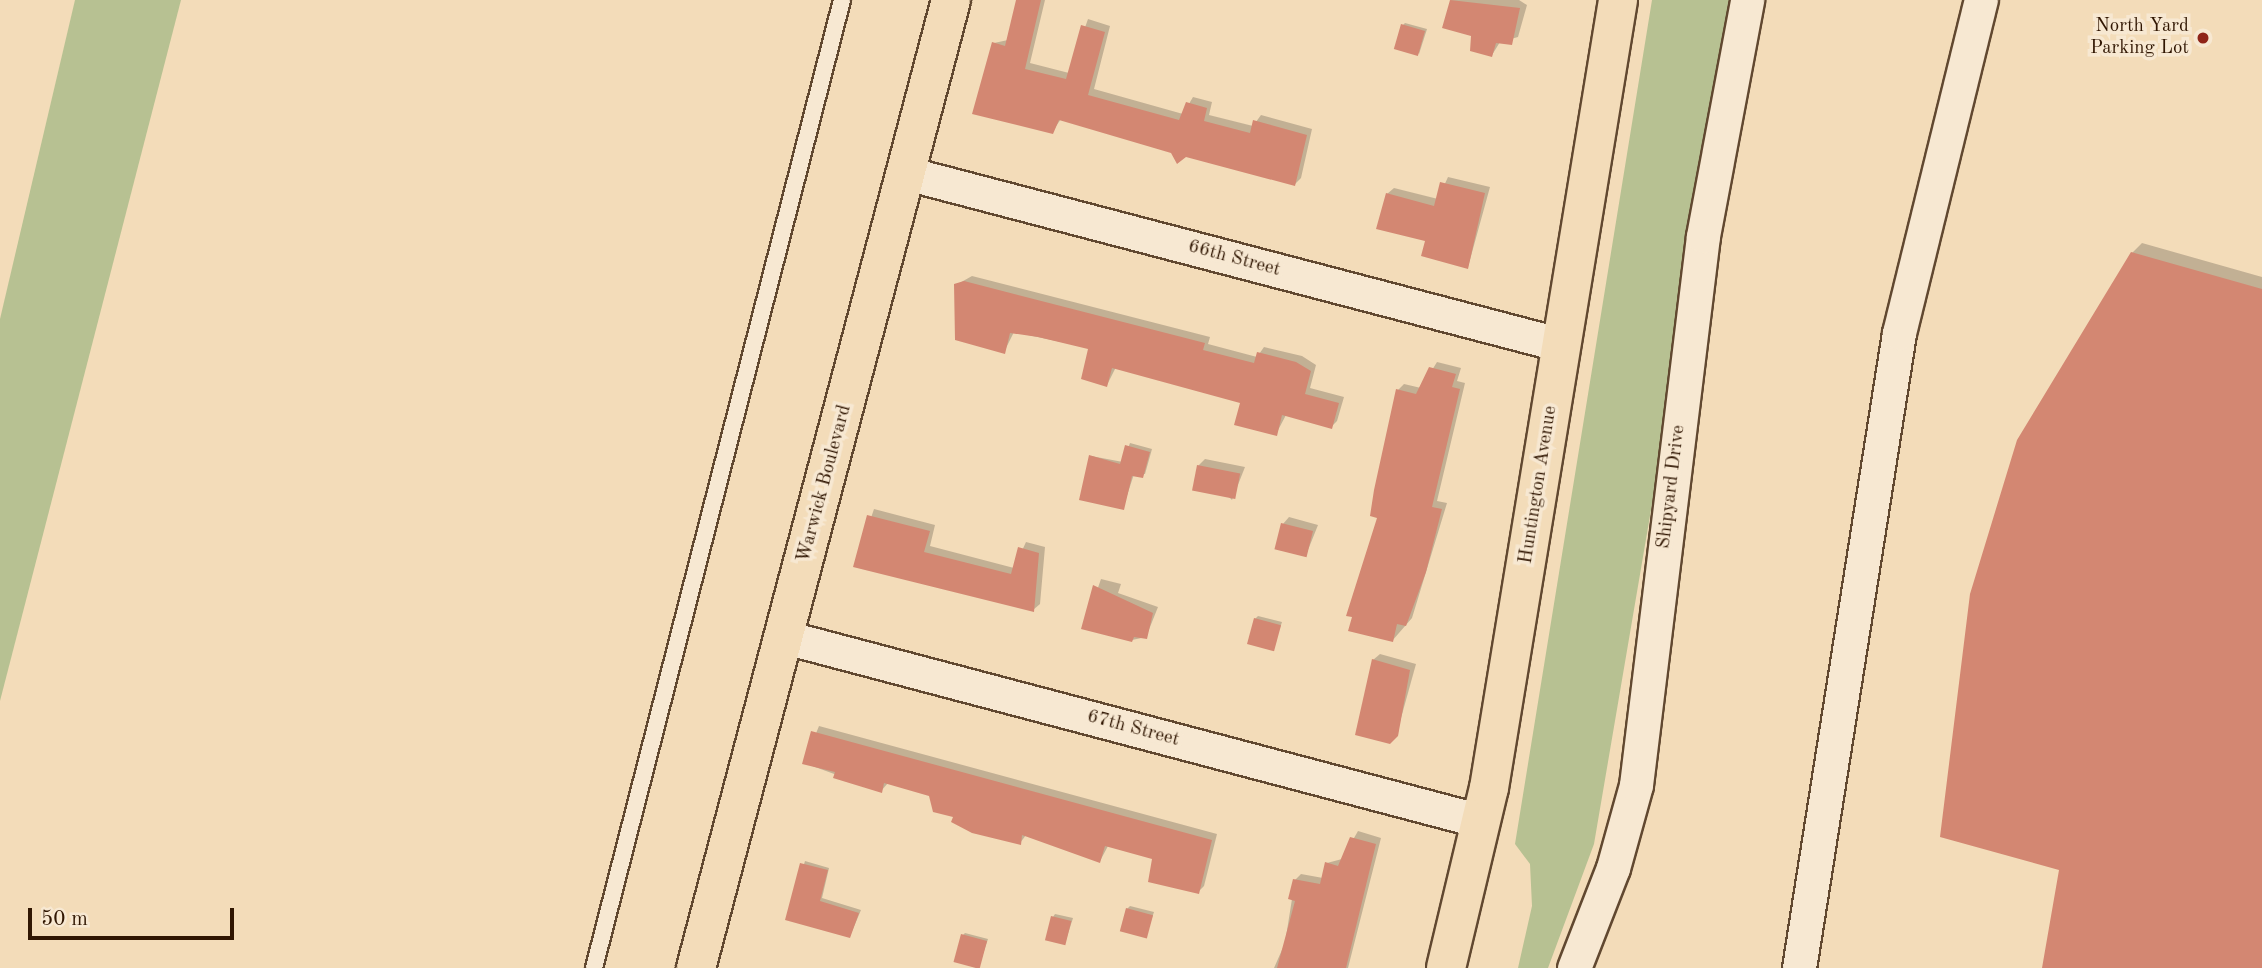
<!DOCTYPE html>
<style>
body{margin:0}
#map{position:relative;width:2262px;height:968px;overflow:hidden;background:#f3dcb9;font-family:"Old Standard TT",serif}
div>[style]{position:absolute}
.green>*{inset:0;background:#b7c192}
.shadow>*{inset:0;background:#0003}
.building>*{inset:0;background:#d38772;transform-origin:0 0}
.roads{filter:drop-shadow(2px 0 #614830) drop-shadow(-2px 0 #614830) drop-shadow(0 2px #614830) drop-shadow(0 -2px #614830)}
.service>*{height:16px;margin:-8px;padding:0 8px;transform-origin:8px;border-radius:8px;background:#f7e8d2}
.minor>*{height:33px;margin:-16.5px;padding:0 16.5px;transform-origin:16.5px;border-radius:16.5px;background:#f7e8d2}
.primary>*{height:38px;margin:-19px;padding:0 19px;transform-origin:19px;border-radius:19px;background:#f3dcb9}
.dots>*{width:19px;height:19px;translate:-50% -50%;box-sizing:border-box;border:4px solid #f7e8d2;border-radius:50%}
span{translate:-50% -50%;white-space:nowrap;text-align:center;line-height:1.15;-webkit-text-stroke:7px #f7e8d2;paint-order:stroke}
.poi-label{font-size:19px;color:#301602}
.right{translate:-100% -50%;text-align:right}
.street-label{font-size:19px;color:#301602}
.scale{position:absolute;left:28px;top:908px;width:206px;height:32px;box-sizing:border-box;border:4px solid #301602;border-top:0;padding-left:9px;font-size:21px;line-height:24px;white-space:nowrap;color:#301602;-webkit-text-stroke:5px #f7e8d2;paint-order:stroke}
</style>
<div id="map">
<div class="green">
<i style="clip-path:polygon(75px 0,181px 0,0 701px,0 319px)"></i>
<i style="clip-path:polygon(1652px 0,1738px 0,1594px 844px,1548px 968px,1518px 968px,1532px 906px,1530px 864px,1515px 844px)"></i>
</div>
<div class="shadow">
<i style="clip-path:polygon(1018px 0,1045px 0,1030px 63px,1069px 73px,1088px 19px,1110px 26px,1094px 89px,1183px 114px,1193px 97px,1212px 102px,1209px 115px,1253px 126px,1261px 115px,1312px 129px,1301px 178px,1295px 184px,1061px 119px,1052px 132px,994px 43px,1008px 40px)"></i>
<i style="clip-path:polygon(1451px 0,1519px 0,1527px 5px,1518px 37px,1500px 42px,1492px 55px,1473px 35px,1444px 27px)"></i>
<i style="clip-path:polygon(1405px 23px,1427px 29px,1419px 54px,1403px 25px)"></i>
<i style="clip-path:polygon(1448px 177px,1490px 187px,1468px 267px,1427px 240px,1387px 194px,1394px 188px,1438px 199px)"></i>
<i style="clip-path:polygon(2142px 243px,2262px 277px,2262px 968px,2043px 968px,2061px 869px,2132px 253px)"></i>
<i style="clip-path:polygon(972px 276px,1210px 337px,1208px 344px,1257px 357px,1264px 347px,1302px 356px,1316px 365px,1310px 388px,1344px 397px,1337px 421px,1331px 427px,1286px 415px,1276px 434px,1242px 402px,1116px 367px,1107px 385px,1090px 348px,1014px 332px,1004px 352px,956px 285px)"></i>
<i style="clip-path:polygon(1437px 362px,1461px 368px,1457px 381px,1465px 383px,1437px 501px,1447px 503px,1412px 618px,1392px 641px,1380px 517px,1398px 390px,1404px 384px,1421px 388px)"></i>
<i style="clip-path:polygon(1130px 443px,1152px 449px,1145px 474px,1134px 474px,1123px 508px,1091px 456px,1123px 462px)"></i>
<i style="clip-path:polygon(1205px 459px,1245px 467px,1232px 500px,1198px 466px)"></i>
<i style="clip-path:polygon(874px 509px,935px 525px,930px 546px,1014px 568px,1026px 542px,1045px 547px,1040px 604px,1033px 610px,855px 565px)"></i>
<i style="clip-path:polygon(1289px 517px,1318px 525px,1306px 555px,1283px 524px)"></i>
<i style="clip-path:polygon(1101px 579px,1121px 584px,1118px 593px,1158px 607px,1146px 637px,1132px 640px,1084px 628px)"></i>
<i style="clip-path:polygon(1258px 616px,1282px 622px,1273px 649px,1255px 619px)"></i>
<i style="clip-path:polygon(1380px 654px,1416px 664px,1396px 736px,1373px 660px)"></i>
<i style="clip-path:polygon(819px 726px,1217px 834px,1204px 886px,1198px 892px,1154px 858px,1108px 846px,1100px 861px,1026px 835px,1020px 843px,955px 815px,931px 794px,888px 783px,881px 791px,804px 763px)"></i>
<i style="clip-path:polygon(1358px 831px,1381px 838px,1348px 968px,1274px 968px,1285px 943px,1295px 880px,1301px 874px,1323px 878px,1327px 863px,1342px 859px)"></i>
<i style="clip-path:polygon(805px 861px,829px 868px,822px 898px,861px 910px,850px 936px,787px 919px)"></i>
<i style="clip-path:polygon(1130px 906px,1154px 912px,1146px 936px,1127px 909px)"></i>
<i style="clip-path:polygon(1055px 914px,1073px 918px,1065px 943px,1053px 917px)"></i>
<i style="clip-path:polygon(965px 933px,988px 939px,979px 966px,963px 935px)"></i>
</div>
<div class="building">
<i style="clip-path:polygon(1016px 0,1041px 0,1025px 69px,1066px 79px,1081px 25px,1105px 32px,1088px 95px,1179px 120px,1186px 102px,1207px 108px,1204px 121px,1250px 133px,1253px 120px,1307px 135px,1295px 186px,1186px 157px,1177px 164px,1171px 153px,1059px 120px,1053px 134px,972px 114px,992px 42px,1005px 46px)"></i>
<i style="clip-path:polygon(1450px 0,1520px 8px,1512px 45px,1496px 43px,1492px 57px,1470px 51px,1471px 36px,1442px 28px)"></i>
<i style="left:1401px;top:24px;width:25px;height:26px;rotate:16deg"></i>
<i style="clip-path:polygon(1440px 182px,1485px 193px,1468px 269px,1421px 256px,1425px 241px,1376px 229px,1386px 193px,1434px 206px)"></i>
<i style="clip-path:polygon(2131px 252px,2262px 289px,2262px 968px,2042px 968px,2059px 870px,1940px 837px,1970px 594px,2017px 440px)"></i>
<i style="clip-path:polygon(964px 281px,1205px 343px,1203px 350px,1254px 363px,1257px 352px,1296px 362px,1311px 371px,1305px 394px,1339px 403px,1332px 429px,1282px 415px,1277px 436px,1234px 425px,1240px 403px,1112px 368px,1107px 387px,1081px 379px,1088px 349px,1038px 337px,1010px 333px,1005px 354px,955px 340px,954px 284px)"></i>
<i style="clip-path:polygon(1429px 367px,1456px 374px,1452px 387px,1460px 389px,1432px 507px,1442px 509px,1426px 572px,1406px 626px,1397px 624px,1393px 642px,1348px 631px,1352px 617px,1346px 616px,1377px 518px,1370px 516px,1374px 490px,1396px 389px,1416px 394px)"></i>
<i style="clip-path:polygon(1125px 445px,1150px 452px,1143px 478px,1132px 476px,1124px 510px,1079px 500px,1089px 455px,1120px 464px)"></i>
<i style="left:1197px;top:465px;width:44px;height:26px;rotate:11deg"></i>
<i style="clip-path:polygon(867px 515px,930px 531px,924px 552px,1011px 574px,1018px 547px,1039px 553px,1034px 612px,853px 567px)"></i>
<i style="left:1281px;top:523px;width:33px;height:27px;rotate:14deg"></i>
<i style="clip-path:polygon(1093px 585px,1153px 613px,1147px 639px,1134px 637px,1132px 642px,1081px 629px)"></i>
<i style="left:1254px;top:618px;width:28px;height:27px;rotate:15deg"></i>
<i style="clip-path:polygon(1372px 659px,1410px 670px,1398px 736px,1390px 744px,1355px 735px)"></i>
<i style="clip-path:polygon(811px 731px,1212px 840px,1199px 894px,1148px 882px,1152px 859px,1105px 846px,1100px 863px,1022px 835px,1021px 845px,972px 833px,951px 822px,953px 817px,933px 812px,929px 796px,884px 783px,882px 793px,833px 778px,835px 772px,802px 764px)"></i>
<i style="clip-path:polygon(1350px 837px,1376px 844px,1346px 968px,1277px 968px,1295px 901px,1288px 899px,1293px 879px,1320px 884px,1325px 862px,1338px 866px)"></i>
<i style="clip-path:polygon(800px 863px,828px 870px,820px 901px,859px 913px,850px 938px,785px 920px)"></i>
<i style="left:1126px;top:908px;width:28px;height:24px;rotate:15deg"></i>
<i style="left:1051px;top:916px;width:21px;height:25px;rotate:14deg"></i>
<i style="left:961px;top:934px;width:27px;height:29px;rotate:15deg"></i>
</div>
<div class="roads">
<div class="service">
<i style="left:594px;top:968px;width:999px;rotate:-75.63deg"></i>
</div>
<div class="minor">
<i style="left:906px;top:173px;width:678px;rotate:14.69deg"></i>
<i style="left:785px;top:637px;width:720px;rotate:14.81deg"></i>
<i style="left:1574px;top:968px;width:107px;rotate:-68.7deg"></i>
<i style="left:1613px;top:868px;width:86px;rotate:-74.5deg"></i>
<i style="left:1636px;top:785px;width:553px;rotate:-83.04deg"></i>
<i style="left:1703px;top:236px;width:240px;rotate:-79.4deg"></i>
<i style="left:1799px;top:968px;width:643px;rotate:-81.05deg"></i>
<i style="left:1899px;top:333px;width:343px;rotate:-76.2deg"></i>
</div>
<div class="primary">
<i style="left:696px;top:968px;width:1001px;rotate:-75.24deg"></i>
<i style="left:1446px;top:968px;width:185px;rotate:-76.6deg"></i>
<i style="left:1489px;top:788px;width:798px;rotate:-80.7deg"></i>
</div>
</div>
<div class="dots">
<i style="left:2203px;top:38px;background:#8f2418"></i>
</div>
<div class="poi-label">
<span class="right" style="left:2189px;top:38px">North Yard<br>Parking Lot</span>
</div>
<div class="street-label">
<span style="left:1234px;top:259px;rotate:15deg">66th Street</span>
<span style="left:825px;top:484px;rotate:-75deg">Warwick Boulevard</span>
<span style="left:1539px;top:485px;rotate:-81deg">Huntington Avenue</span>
<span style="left:1672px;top:487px;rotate:-83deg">Shipyard Drive</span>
<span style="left:1133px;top:729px;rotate:15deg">67th Street</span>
</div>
<div class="scale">50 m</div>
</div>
